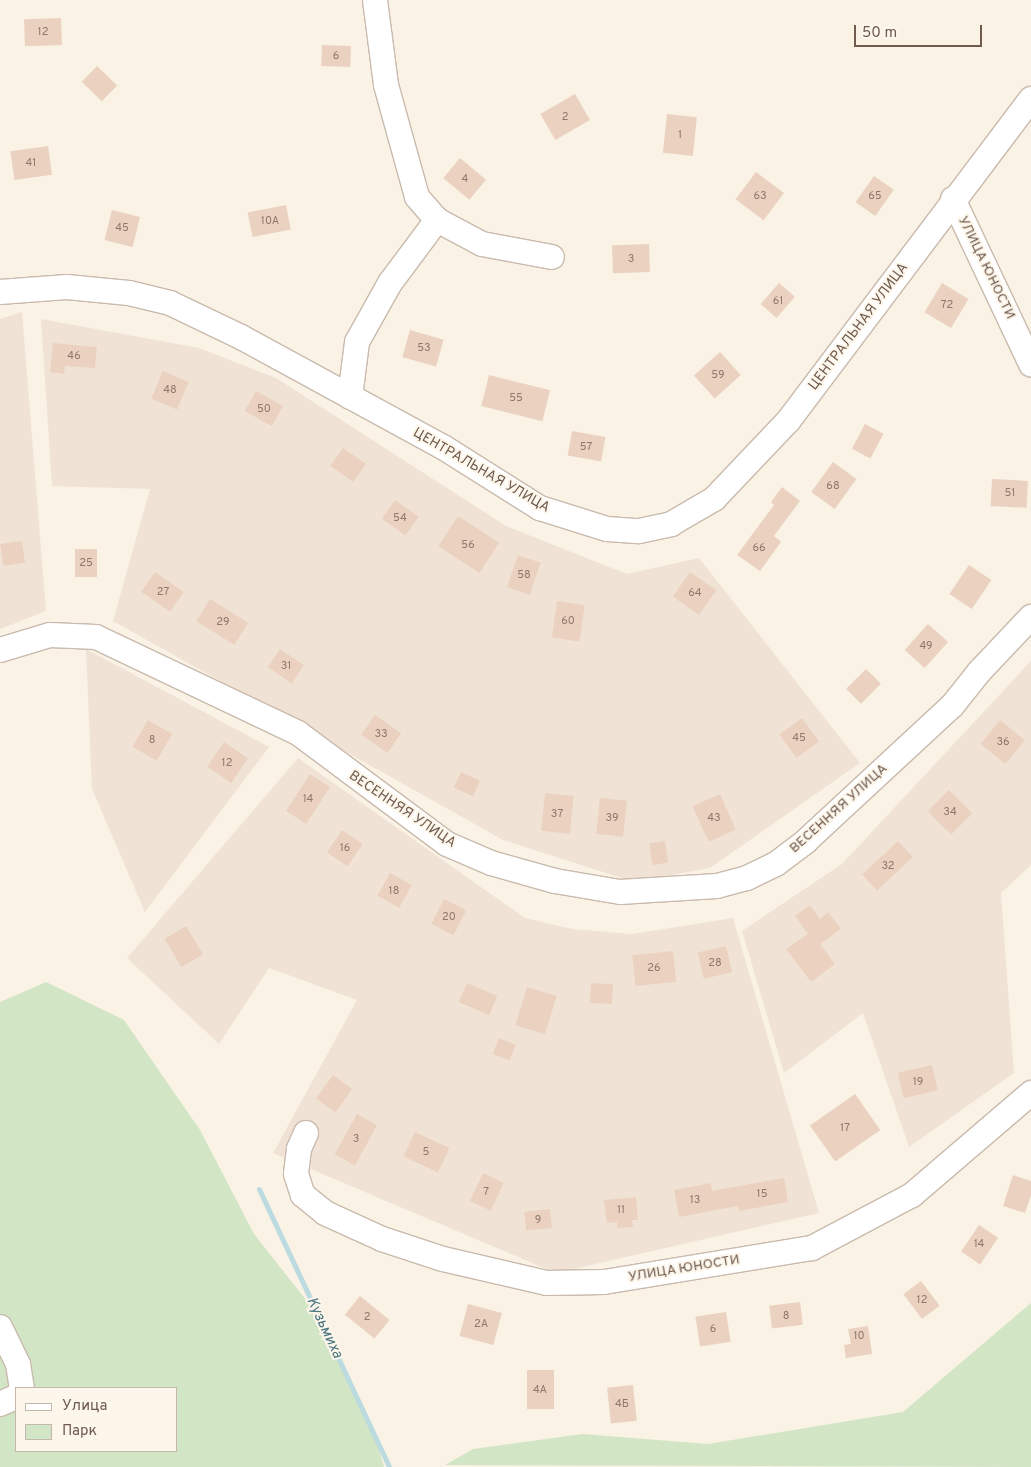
<!DOCTYPE html>
<meta charset="utf-8">
<style>
body{margin:0}
#map{position:relative;width:1031px;height:1467px;overflow:hidden;background:#f9f2e5;font-family:Overpass,sans-serif}
div>[style]{position:absolute}
.residential>*{inset:0;background:#f0e3d5}
.green>*{inset:0;background:#d2e5c5}
.stream>*{height:5px;margin:-2.5px;padding:0 2.5px;transform-origin:2.5px;border-radius:2.5px;background:#bcdbe0}
.building>*{inset:0;background:#ebd2c0;transform-origin:0 0}
.roads{filter:drop-shadow(1px 0 #c9baad) drop-shadow(-1px 0 #c9baad) drop-shadow(0 1px #c9baad) drop-shadow(0 -1px #c9baad)}
.minor>*{height:24px;margin:-12px;padding:0 12px;transform-origin:12px;border-radius:12px;background:#fff}
span{translate:-50% -50%;white-space:nowrap;text-align:center;line-height:1.15;-webkit-text-stroke:4px #fdf6eb;paint-order:stroke}
.number-label{font-size:11px;color:#8e786a}
.number-label span{-webkit-text-stroke-width:0}
.street-label{font-size:14px;color:#6f5a4d}
.water-label{font-size:15px;color:#4a7680;font-style:italic}
.legend{position:absolute;left:15px;top:1387px;width:162px;height:65px;box-sizing:border-box;background:#fdf6eb;border:1px solid #c4b8ac;margin:0;padding:6px 9px;list-style:none;font-size:15px;color:#6f5a4d}
.legend li{display:flex;align-items:center;gap:10px;height:25px}
.legend b{width:25px;border:1px solid #c4b8ac}
.scale{position:absolute;left:854px;top:25px;width:128px;height:22px;box-sizing:border-box;border:2px solid #6f5a4d;border-top:0;padding-left:6px;font-size:15px;line-height:18px;white-space:nowrap;color:#6f5a4d;-webkit-text-stroke:4px #fdf6eb;paint-order:stroke}
</style>
<div id="map">
<div class="residential">
<i style="clip-path:polygon(22px 312px,46px 611px,0 629px,0 319px)"></i>
<i style="clip-path:polygon(41px 319px,199px 348px,276px 378px,506px 526px,627px 574px,699px 558px,860px 763px,710px 868px,634px 882px,503px 840px,113px 621px,150px 489px,52px 486px)"></i>
<i style="clip-path:polygon(86px 649px,269px 747px,145px 912px,92px 789px)"></i>
<i style="clip-path:polygon(1031px 661px,1031px 865px,1001px 893px,1014px 1073px,909px 1147px,863px 1013px,784px 1073px,742px 931px,842px 864px)"></i>
<i style="clip-path:polygon(298px 758px,525px 918px,572px 929px,632px 934px,733px 918px,819px 1213px,556px 1273px,273px 1153px,357px 1000px,269px 968px,219px 1044px,127px 958px)"></i>
</div>
<div class="green">
<i style="clip-path:polygon(evenodd,46px 982px,124px 1020px,200px 1130px,254px 1234px,321px 1319px,377px 1443px,384px 1467px,0 1467px,0 1002px,46px 982px,16px 1388px,176px 1388px,176px 1451px,16px 1451px,16px 1388px)"></i>
<i style="clip-path:polygon(1031px 1303px,1031px 1467px,445px 1465px,473px 1449px,582px 1434px,708px 1444px,903px 1412px)"></i>
</div>
<div class="stream">
<i style="left:259px;top:1189px;width:307px;rotate:64.9deg"></i>
</div>
<div class="building">
<i style="left:61px;top:18px;width:27px;height:37px;rotate:88deg"></i>
<i style="left:322px;top:45px;width:29px;height:21px;rotate:2deg"></i>
<i style="left:97px;top:66px;width:28px;height:22px;rotate:44deg"></i>
<i style="left:575px;top:94px;width:30px;height:40px;rotate:60deg"></i>
<i style="left:667px;top:114px;width:30px;height:39px;rotate:6deg"></i>
<i style="left:48px;top:146px;width:29px;height:38px;rotate:82deg"></i>
<i style="left:460px;top:158px;width:34px;height:26px;rotate:40deg"></i>
<i style="left:756px;top:172px;width:35px;height:34px;rotate:37deg"></i>
<i style="left:874px;top:176px;width:24px;height:32px;rotate:35deg"></i>
<i style="left:286px;top:205px;width:25px;height:39px;rotate:79deg"></i>
<i style="left:112px;top:210px;width:29px;height:31px;rotate:14deg"></i>
<i style="left:649px;top:244px;width:28px;height:37px;rotate:88deg"></i>
<i style="left:779px;top:283px;width:21px;height:28px;rotate:41deg"></i>
<i style="left:942px;top:283px;width:31px;height:34px;rotate:31deg"></i>
<i style="left:410px;top:330px;width:35px;height:28px;rotate:16deg"></i>
<i style="clip-path:polygon(53px 343px,97px 347px,95px 368px,65px 366px,64px 374px,50px 372px)"></i>
<i style="left:720px;top:352px;width:31px;height:35px;rotate:48deg"></i>
<i style="left:163px;top:371px;width:28px;height:30px;rotate:23deg"></i>
<i style="left:489px;top:375px;width:63px;height:32px;rotate:14deg"></i>
<i style="left:256px;top:391px;width:31px;height:23px;rotate:29deg"></i>
<i style="left:865px;top:424px;width:21px;height:28px;rotate:28deg"></i>
<i style="left:572px;top:431px;width:34px;height:25px;rotate:10deg"></i>
<i style="left:343px;top:448px;width:28px;height:22px;rotate:35deg"></i>
<i style="left:833px;top:462px;width:29px;height:37px;rotate:36deg"></i>
<i style="left:992px;top:479px;width:36px;height:27px;rotate:3deg"></i>
<i style="clip-path:polygon(782px 487px,800px 501px,774px 536px,781px 542px,760px 571px,737px 555px,774px 505px,771px 502px)"></i>
<i style="left:395px;top:500px;width:29px;height:23px;rotate:35deg"></i>
<i style="left:458px;top:516px;width:49px;height:36px;rotate:33deg"></i>
<i style="left:22px;top:541px;width:22px;height:22px;rotate:82deg"></i>
<i style="left:75px;top:549px;width:22px;height:28px"></i>
<i style="left:518px;top:555px;width:24px;height:34px;rotate:19deg"></i>
<i style="left:969px;top:565px;width:27px;height:35px;rotate:34deg"></i>
<i style="left:155px;top:572px;width:35px;height:24px;rotate:35deg"></i>
<i style="left:690px;top:572px;width:32px;height:30px;rotate:35deg"></i>
<i style="left:210px;top:599px;width:45px;height:26px;rotate:32deg"></i>
<i style="left:557px;top:601px;width:28px;height:37px;rotate:8deg"></i>
<i style="left:928px;top:624px;width:27px;height:35px;rotate:42deg"></i>
<i style="left:280px;top:649px;width:29px;height:22px;rotate:34deg"></i>
<i style="left:866px;top:669px;width:21px;height:28px;rotate:45deg"></i>
<i style="left:375px;top:715px;width:32px;height:24px;rotate:35deg"></i>
<i style="left:802px;top:718px;width:29px;height:28px;rotate:54deg"></i>
<i style="left:148px;top:720px;width:28px;height:31px;rotate:30deg"></i>
<i style="left:1000px;top:720px;width:32px;height:31px;rotate:39deg"></i>
<i style="left:224px;top:742px;width:29px;height:30px;rotate:34deg"></i>
<i style="left:461px;top:772px;width:21px;height:17px;rotate:25deg"></i>
<i style="left:310px;top:774px;width:24px;height:44px;rotate:33deg"></i>
<i style="left:949px;top:790px;width:33px;height:30px;rotate:45deg"></i>
<i style="left:545px;top:793px;width:29px;height:38px;rotate:6deg"></i>
<i style="left:720px;top:794px;width:39px;height:30px;rotate:66deg"></i>
<i style="left:600px;top:798px;width:27px;height:36px;rotate:6deg"></i>
<i style="left:342px;top:830px;width:25px;height:27px;rotate:34deg"></i>
<i style="left:665px;top:841px;width:22px;height:16px;rotate:82deg"></i>
<i style="left:898px;top:841px;width:22px;height:49px;rotate:47deg"></i>
<i style="left:390px;top:873px;width:25px;height:26px;rotate:29deg"></i>
<i style="left:444px;top:899px;width:25px;height:28px;rotate:27deg"></i>
<i style="clip-path:polygon(810px 905px,820px 919px,828px 912px,841px 929px,820px 944px,835px 964px,811px 982px,786px 949px,808px 934px,795px 916px)"></i>
<i style="left:186px;top:926px;width:33px;height:25px;rotate:59deg"></i>
<i style="left:726px;top:946px;width:27px;height:29px;rotate:77deg"></i>
<i style="left:673px;top:951px;width:31px;height:41px;rotate:84deg"></i>
<i style="left:467px;top:983px;width:33px;height:21px;rotate:23deg"></i>
<i style="left:591px;top:983px;width:22px;height:20px;rotate:3deg"></i>
<i style="left:527px;top:987px;width:31px;height:40px;rotate:17deg"></i>
<i style="left:499px;top:1038px;width:18px;height:17px;rotate:22deg"></i>
<i style="left:932px;top:1065px;width:26px;height:35px;rotate:77deg"></i>
<i style="left:333px;top:1075px;width:24px;height:29px;rotate:36deg"></i>
<i style="left:855px;top:1094px;width:44px;height:55px;rotate:55deg"></i>
<i style="left:357px;top:1114px;width:23px;height:46px;rotate:29deg"></i>
<i style="left:415px;top:1132px;width:38px;height:27px;rotate:25deg"></i>
<i style="left:483px;top:1173px;width:23px;height:31px;rotate:25deg"></i>
<i style="clip-path:polygon(1013px 1175px,1031px 1181px,1031px 1195px,1025px 1213px,1003px 1206px)"></i>
<i style="clip-path:polygon(784px 1178px,788px 1202px,739px 1211px,738px 1206px,679px 1217px,674px 1190px,711px 1183px,712px 1191px)"></i>
<i style="clip-path:polygon(636px 1197px,638px 1220px,632px 1220px,633px 1227px,617px 1228px,617px 1222px,607px 1223px,604px 1200px)"></i>
<i style="left:550px;top:1209px;width:19px;height:26px;rotate:84deg"></i>
<i style="left:979px;top:1225px;width:23px;height:32px;rotate:34deg"></i>
<i style="left:921px;top:1281px;width:31px;height:22px;rotate:53deg"></i>
<i style="left:360px;top:1296px;width:38px;height:24px;rotate:39deg"></i>
<i style="left:800px;top:1302px;width:23px;height:31px;rotate:83deg"></i>
<i style="left:468px;top:1304px;width:35px;height:33px;rotate:15deg"></i>
<i style="left:726px;top:1312px;width:30px;height:31px;rotate:81deg"></i>
<i style="clip-path:polygon(868px 1326px,872px 1354px,846px 1358px,844px 1345px,851px 1344px,848px 1329px)"></i>
<i style="left:527px;top:1370px;width:27px;height:39px"></i>
<i style="left:633px;top:1385px;width:36px;height:26px;rotate:84deg"></i>
</div>
<div class="roads">
<div class="minor">
<i style="left:375px;top:0;width:86px;rotate:82.6deg"></i>
<i style="left:386px;top:85px;width:116px;rotate:74.5deg"></i>
<i style="left:417px;top:197px;width:30px;rotate:49deg"></i>
<i style="left:437px;top:220px;width:51px;rotate:28.1deg"></i>
<i style="left:482px;top:244px;width:71px;rotate:10.5deg"></i>
<i style="left:953px;top:199px;width:183px;rotate:64.7deg"></i>
<i style="left:0;top:292px;width:67px;rotate:-4.3deg"></i>
<i style="left:67px;top:287px;width:62px;rotate:5.5deg"></i>
<i style="left:129px;top:293px;width:42px;rotate:13.7deg"></i>
<i style="left:170px;top:303px;width:79px;rotate:25.6deg"></i>
<i style="left:241px;top:337px;width:230px;rotate:28.6deg"></i>
<i style="left:443px;top:447px;width:115px;rotate:32.2deg"></i>
<i style="left:540px;top:508px;width:70px;rotate:17.4deg"></i>
<i style="left:607px;top:529px;width:32px;rotate:4deg"></i>
<i style="left:639px;top:531px;width:33px;rotate:-12deg"></i>
<i style="left:671px;top:524px;width:50px;rotate:-30.2deg"></i>
<i style="left:714px;top:499px;width:109px;rotate:-46.5deg"></i>
<i style="left:789px;top:420px;width:402px;rotate:-53deg"></i>
<i style="left:350px;top:397px;width:55px;rotate:-82.7deg"></i>
<i style="left:357px;top:342px;width:68px;rotate:-60.8deg"></i>
<i style="left:390px;top:283px;width:79px;rotate:-53.3deg"></i>
<i style="left:0;top:650px;width:52px;rotate:-16.7deg"></i>
<i style="left:50px;top:635px;width:46px;rotate:2.5deg"></i>
<i style="left:96px;top:637px;width:224px;rotate:25.4deg"></i>
<i style="left:298px;top:733px;width:186px;rotate:36.7deg"></i>
<i style="left:447px;top:844px;width:48px;rotate:23.4deg"></i>
<i style="left:491px;top:863px;width:66px;rotate:15.7deg"></i>
<i style="left:555px;top:881px;width:66px;rotate:9.6deg"></i>
<i style="left:620px;top:892px;width:97px;rotate:-3.5deg"></i>
<i style="left:717px;top:886px;width:31px;rotate:-15deg"></i>
<i style="left:747px;top:878px;width:32px;rotate:-26deg"></i>
<i style="left:776px;top:864px;width:38px;rotate:-37deg"></i>
<i style="left:806px;top:841px;width:199px;rotate:-42.8deg"></i>
<i style="left:952px;top:706px;width:43px;rotate:-51.5deg"></i>
<i style="left:979px;top:672px;width:76px;rotate:-46.6deg"></i>
<i style="left:306px;top:1133px;width:17px;rotate:114deg"></i>
<i style="left:299px;top:1149px;width:25px;rotate:97deg"></i>
<i style="left:296px;top:1174px;width:22px;rotate:72deg"></i>
<i style="left:303px;top:1195px;width:28px;rotate:39deg"></i>
<i style="left:325px;top:1213px;width:63px;rotate:24.5deg"></i>
<i style="left:382px;top:1239px;width:64px;rotate:18.2deg"></i>
<i style="left:443px;top:1259px;width:107px;rotate:13deg"></i>
<i style="left:547px;top:1283px;width:57px;rotate:-1deg"></i>
<i style="left:604px;top:1282px;width:211px;rotate:-9.3deg"></i>
<i style="left:812px;top:1248px;width:113px;rotate:-27.9deg"></i>
<i style="left:912px;top:1195px;width:157px;rotate:-40.6deg"></i>
<i style="left:0;top:1327px;width:41px;rotate:64.1deg"></i>
<i style="left:18px;top:1364px;width:24px;rotate:81deg"></i>
<i style="left:0;top:1404px;width:17px;rotate:-24deg"></i>
</div>
</div>
<div class="number-label">
<span style="left:43px;top:32px">12</span>
<span style="left:336px;top:56px">6</span>
<span style="left:565px;top:117px">2</span>
<span style="left:680px;top:135px">1</span>
<span style="left:31px;top:163px">41</span>
<span style="left:465px;top:179px">4</span>
<span style="left:760px;top:196px">63</span>
<span style="left:875px;top:196px">65</span>
<span style="left:270px;top:221px">10А</span>
<span style="left:122px;top:228px">45</span>
<span style="left:631px;top:259px">3</span>
<span style="left:778px;top:301px">61</span>
<span style="left:947px;top:305px">72</span>
<span style="left:424px;top:348px">53</span>
<span style="left:74px;top:356px">46</span>
<span style="left:718px;top:375px">59</span>
<span style="left:170px;top:390px">48</span>
<span style="left:516px;top:398px">55</span>
<span style="left:264px;top:409px">50</span>
<span style="left:586px;top:447px">57</span>
<span style="left:833px;top:486px">68</span>
<span style="left:1010px;top:493px">51</span>
<span style="left:400px;top:518px">54</span>
<span style="left:468px;top:545px">56</span>
<span style="left:759px;top:548px">66</span>
<span style="left:86px;top:563px">25</span>
<span style="left:524px;top:575px">58</span>
<span style="left:163px;top:592px">27</span>
<span style="left:695px;top:593px">64</span>
<span style="left:568px;top:621px">60</span>
<span style="left:223px;top:622px">29</span>
<span style="left:926px;top:646px">49</span>
<span style="left:286px;top:666px">31</span>
<span style="left:381px;top:734px">33</span>
<span style="left:799px;top:738px">45</span>
<span style="left:152px;top:740px">8</span>
<span style="left:1003px;top:742px">36</span>
<span style="left:227px;top:763px">12</span>
<span style="left:308px;top:799px">14</span>
<span style="left:950px;top:812px">34</span>
<span style="left:557px;top:814px">37</span>
<span style="left:612px;top:818px">39</span>
<span style="left:714px;top:818px">43</span>
<span style="left:345px;top:848px">16</span>
<span style="left:888px;top:866px">32</span>
<span style="left:394px;top:891px">18</span>
<span style="left:449px;top:917px">20</span>
<span style="left:715px;top:963px">28</span>
<span style="left:654px;top:968px">26</span>
<span style="left:918px;top:1082px">19</span>
<span style="left:845px;top:1128px">17</span>
<span style="left:356px;top:1139px">3</span>
<span style="left:426px;top:1152px">5</span>
<span style="left:486px;top:1192px">7</span>
<span style="left:762px;top:1194px">15</span>
<span style="left:695px;top:1200px">13</span>
<span style="left:621px;top:1210px">11</span>
<span style="left:538px;top:1220px">9</span>
<span style="left:979px;top:1244px">14</span>
<span style="left:922px;top:1300px">12</span>
<span style="left:786px;top:1316px">8</span>
<span style="left:367px;top:1317px">2</span>
<span style="left:481px;top:1324px">2А</span>
<span style="left:713px;top:1329px">6</span>
<span style="left:859px;top:1336px">10</span>
<span style="left:540px;top:1390px">4А</span>
<span style="left:622px;top:1404px">4Б</span>
</div>
<div class="street-label">
<span style="left:986px;top:268px;rotate:64deg">УЛИЦА ЮНОСТИ</span>
<span style="left:859px;top:327px;rotate:-53deg">ЦЕНТРАЛЬНАЯ УЛИЦА</span>
<span style="left:481px;top:471px;rotate:30deg">ЦЕНТРАЛЬНАЯ УЛИЦА</span>
<span style="left:839px;top:809px;rotate:-42deg">ВЕСЕННЯЯ УЛИЦА</span>
<span style="left:402px;top:810px;rotate:34deg">ВЕСЕННЯЯ УЛИЦА</span>
<span style="left:684px;top:1269px;rotate:-9deg">УЛИЦА ЮНОСТИ</span>
</div>
<div class="water-label">
<span style="left:324px;top:1328px;rotate:65deg">Кузьмиха</span>
</div>
<ul class="legend">
<li><b style="height:6px;background:#fff"></b>Улица</li>
<li><b style="height:14px;background:#d2e5c5"></b>Парк</li>
</ul>
<div class="scale">50 m</div>
</div>
